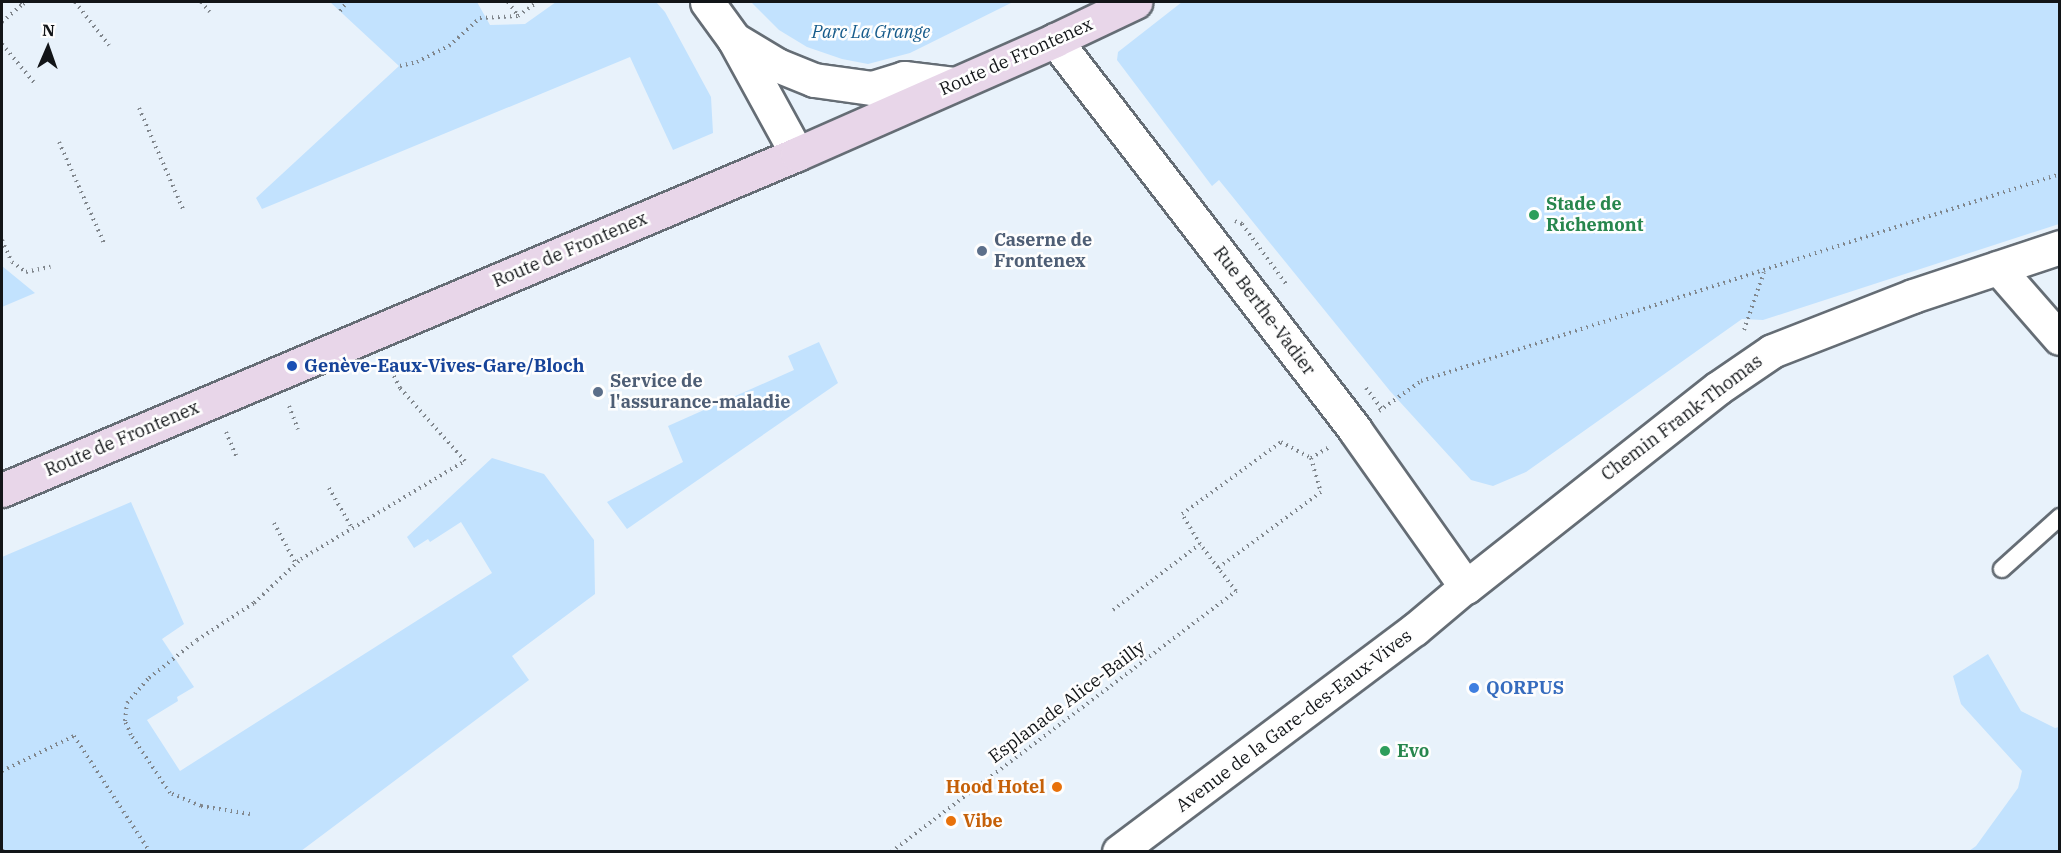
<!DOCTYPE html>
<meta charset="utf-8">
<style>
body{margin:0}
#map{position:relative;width:2061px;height:853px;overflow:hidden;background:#e8f2fb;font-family:"IBM Plex Serif",serif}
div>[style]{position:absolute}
.green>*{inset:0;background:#c2e2fe}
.path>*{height:4px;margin-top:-2px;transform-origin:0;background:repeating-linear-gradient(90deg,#80868c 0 1.5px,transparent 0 6px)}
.roads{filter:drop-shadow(2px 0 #656d75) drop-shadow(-2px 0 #656d75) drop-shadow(0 2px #656d75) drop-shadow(0 -2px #656d75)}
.service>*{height:16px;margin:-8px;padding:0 8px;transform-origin:8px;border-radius:8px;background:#fff}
.minor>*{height:32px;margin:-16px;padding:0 16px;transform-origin:16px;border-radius:16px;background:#fff}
.tertiary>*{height:33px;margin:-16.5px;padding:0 16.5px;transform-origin:16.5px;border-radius:16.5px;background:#fff}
.secondary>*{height:33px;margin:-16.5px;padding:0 16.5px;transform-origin:16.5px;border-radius:16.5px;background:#e8d6e9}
.dots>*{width:16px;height:16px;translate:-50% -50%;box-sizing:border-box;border:3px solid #fefefe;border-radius:50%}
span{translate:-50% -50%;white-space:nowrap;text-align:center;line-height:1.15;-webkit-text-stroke:5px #fefefe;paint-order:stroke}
.park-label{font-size:18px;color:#165b8b;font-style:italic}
.street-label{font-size:18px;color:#121518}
.leisure-label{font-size:18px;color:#27864d;font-weight:700}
.left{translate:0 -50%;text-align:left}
.service-label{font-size:18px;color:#4e5e75;font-weight:700}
.transit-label{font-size:18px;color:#164399;font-weight:700}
.shop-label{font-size:18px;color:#366cbe;font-weight:700}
.food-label{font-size:18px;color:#c56008;font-weight:700}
.right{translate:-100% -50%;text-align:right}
.frame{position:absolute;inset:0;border:3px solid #121518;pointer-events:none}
.north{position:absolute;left:18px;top:18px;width:60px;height:60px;-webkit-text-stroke:4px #fefefe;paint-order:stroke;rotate:2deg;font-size:16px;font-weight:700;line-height:24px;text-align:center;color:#121518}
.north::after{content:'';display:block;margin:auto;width:21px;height:27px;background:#121518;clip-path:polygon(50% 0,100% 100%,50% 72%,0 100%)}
</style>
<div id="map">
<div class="green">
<i style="clip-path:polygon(330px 2px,477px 2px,490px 25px,525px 24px,556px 2px,656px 2px,665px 12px,711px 97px,713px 133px,673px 150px,630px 57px,262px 209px,256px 198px,399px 66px)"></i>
<i style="clip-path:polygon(751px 2px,1013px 2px,910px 53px,868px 64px,842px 59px,807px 47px,779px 30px)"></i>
<i style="clip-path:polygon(1182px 2px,2059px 2px,2059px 224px,1763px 320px,1742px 319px,1526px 472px,1493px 486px,1471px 480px,1390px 391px,1219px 180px,1212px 186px,1117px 60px,1118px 52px)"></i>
<i style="clip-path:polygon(2px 265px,2px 266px,35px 293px,2px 307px)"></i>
<i style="clip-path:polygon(819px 342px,838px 383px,627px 529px,607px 502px,683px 462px,668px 426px,794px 370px,788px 356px)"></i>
<i style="clip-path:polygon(492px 458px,544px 474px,594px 540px,595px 594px,512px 656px,529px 680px,301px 851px,2px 851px,2px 557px,131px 502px,184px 624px,162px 639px,194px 687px,177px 697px,178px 701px,147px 720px,180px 771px,492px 573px,461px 522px,430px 542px,428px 539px,414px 548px,407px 537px)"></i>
<i style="clip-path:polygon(1988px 654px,2021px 711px,2055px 728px,2059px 727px,2059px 851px,1969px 851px,1976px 846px,2018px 788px,2022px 771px,1961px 704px,1953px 676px)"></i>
</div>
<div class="path">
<i style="left:21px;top:2px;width:3px;rotate:45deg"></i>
<i style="left:23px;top:4px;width:4px;rotate:-34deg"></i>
<i style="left:75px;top:2px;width:55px;rotate:51.7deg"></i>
<i style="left:201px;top:2px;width:13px;rotate:48deg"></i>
<i style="left:508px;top:2px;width:17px;rotate:54deg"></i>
<i style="left:518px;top:16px;width:24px;rotate:-36deg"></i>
<i style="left:340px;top:11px;width:11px;rotate:-52deg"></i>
<i style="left:2px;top:22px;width:28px;rotate:-41deg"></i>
<i style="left:2px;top:44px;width:53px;rotate:50.3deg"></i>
<i style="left:400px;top:66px;width:17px;rotate:-13deg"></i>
<i style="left:417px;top:62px;width:36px;rotate:-27deg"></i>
<i style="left:449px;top:46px;width:42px;rotate:-42.1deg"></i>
<i style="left:480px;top:18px;width:38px;rotate:-3deg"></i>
<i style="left:139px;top:108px;width:110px;rotate:66.5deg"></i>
<i style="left:59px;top:142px;width:111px;rotate:66deg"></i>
<i style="left:1235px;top:221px;width:8px;rotate:23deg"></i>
<i style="left:1242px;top:224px;width:74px;rotate:53.7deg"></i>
<i style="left:2px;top:240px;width:24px;rotate:66deg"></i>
<i style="left:12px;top:262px;width:17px;rotate:36deg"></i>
<i style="left:26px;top:272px;width:25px;rotate:-12deg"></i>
<i style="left:1744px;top:330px;width:61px;rotate:-71deg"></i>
<i style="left:1366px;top:388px;width:26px;rotate:53deg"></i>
<i style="left:289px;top:406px;width:25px;rotate:69deg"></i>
<i style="left:1379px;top:411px;width:52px;rotate:-35.5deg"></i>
<i style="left:1421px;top:381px;width:672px;rotate:-17.95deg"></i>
<i style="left:226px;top:432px;width:26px;rotate:67deg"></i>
<i style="left:1311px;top:458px;width:21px;rotate:-31deg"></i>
<i style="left:329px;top:488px;width:46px;rotate:60.1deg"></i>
<i style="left:274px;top:523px;width:47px;rotate:61.8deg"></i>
<i style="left:1113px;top:610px;width:109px;rotate:-37.2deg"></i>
<i style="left:2px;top:771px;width:80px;rotate:-25.9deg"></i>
<i style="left:74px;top:736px;width:139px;rotate:56.8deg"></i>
<i style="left:250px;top:814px;width:50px;rotate:-170.7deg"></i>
<i style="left:201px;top:806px;width:34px;rotate:-157deg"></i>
<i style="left:170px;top:793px;width:70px;rotate:-123.9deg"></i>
<i style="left:131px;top:735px;width:15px;rotate:-113deg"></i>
<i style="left:125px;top:721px;width:18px;rotate:-84deg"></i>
<i style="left:127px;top:703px;width:33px;rotate:-49deg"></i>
<i style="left:149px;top:678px;width:61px;rotate:-38.4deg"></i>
<i style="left:197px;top:640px;width:68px;rotate:-33deg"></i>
<i style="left:254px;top:603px;width:64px;rotate:-43.1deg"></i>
<i style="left:301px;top:559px;width:191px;rotate:-30.9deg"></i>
<i style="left:465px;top:461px;width:98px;rotate:-131.7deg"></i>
<i style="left:400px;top:388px;width:27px;rotate:-117deg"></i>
<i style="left:2px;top:849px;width:3px;rotate:72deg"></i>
<i style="left:891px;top:852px;width:433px;rotate:-37.1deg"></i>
<i style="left:1236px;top:591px;width:29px;rotate:-128deg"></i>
<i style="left:1218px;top:568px;width:30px;rotate:-127deg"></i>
<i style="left:1200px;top:544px;width:35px;rotate:-121deg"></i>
<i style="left:1182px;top:514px;width:122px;rotate:-36deg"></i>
<i style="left:1281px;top:442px;width:34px;rotate:28deg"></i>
<i style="left:1311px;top:458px;width:35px;rotate:74deg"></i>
<i style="left:1321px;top:492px;width:128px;rotate:143.6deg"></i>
</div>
<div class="roads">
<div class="service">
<i style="left:2002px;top:569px;width:78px;rotate:-41.9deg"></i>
</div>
<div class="minor">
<i style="left:1998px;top:268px;width:94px;rotate:48.9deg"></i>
<i style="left:1119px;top:852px;width:370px;rotate:-36.9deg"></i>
<i style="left:1415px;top:630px;width:67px;rotate:-40.1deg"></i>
</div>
<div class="tertiary">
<i style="left:707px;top:2px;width:46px;rotate:53.9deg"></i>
<i style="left:734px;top:39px;width:131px;rotate:61.3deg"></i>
<i style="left:734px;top:39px;width:50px;rotate:31.2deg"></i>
<i style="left:777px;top:65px;width:40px;rotate:22deg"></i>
<i style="left:814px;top:80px;width:59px;rotate:7.9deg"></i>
<i style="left:872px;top:88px;width:34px;rotate:-17deg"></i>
<i style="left:904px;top:78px;width:50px;rotate:6.8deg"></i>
<i style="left:1055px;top:40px;width:492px;rotate:52.4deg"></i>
<i style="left:1355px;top:430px;width:192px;rotate:54.7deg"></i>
<i style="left:1466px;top:587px;width:321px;rotate:-38.3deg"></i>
<i style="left:1718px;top:388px;width:65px;rotate:-34.4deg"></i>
<i style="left:1772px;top:351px;width:151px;rotate:-21.3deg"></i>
<i style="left:1913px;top:296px;width:155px;rotate:-18.4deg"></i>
</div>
<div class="secondary">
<i style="left:2px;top:490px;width:863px;rotate:-22.91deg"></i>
<i style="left:797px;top:154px;width:282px;rotate:-23.8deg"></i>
<i style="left:1055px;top:40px;width:89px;rotate:-25.4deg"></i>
</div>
</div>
<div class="dots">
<i style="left:1534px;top:215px;background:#2e9e5b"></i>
<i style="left:982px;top:251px;background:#5c6f8a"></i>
<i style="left:292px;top:366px;background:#1a4fb4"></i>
<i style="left:598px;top:392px;background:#5c6f8a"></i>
<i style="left:1474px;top:688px;background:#3f7fe0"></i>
<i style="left:1385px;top:751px;background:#2e9e5b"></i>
<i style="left:1057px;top:787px;background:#e8710a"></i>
<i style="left:951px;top:821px;background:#e8710a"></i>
</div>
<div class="park-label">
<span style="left:871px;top:32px">Parc La Grange</span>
</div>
<div class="street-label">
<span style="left:1016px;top:57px;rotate:-24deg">Route de Frontenex</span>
<span style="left:570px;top:250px;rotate:-23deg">Route de Frontenex</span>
<span style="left:1264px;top:311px;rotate:53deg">Rue Berthe-Vadier</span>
<span style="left:1682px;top:418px;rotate:-37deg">Chemin Frank-Thomas</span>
<span style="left:122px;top:439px;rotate:-23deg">Route de Frontenex</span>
<span style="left:1067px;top:702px;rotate:-37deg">Esplanade Alice-Bailly</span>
<span style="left:1294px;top:721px;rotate:-37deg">Avenue de la Gare-des-Eaux-Vives</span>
</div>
<div class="leisure-label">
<span class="left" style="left:1546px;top:215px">Stade de<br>Richemont</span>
<span class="left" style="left:1397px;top:751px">Evo</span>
</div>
<div class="service-label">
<span class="left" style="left:994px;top:251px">Caserne de<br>Frontenex</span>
<span class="left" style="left:610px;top:392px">Service de<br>l'assurance-maladie</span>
</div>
<div class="transit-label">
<span class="left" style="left:304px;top:366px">Genève-Eaux-Vives-Gare/Bloch</span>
</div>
<div class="shop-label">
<span class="left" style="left:1486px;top:688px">QORPUS</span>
</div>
<div class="food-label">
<span class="right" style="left:1045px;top:787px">Hood Hotel</span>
<span class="left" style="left:963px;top:821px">Vibe</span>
</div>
<div class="frame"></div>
<div class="north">N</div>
</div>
